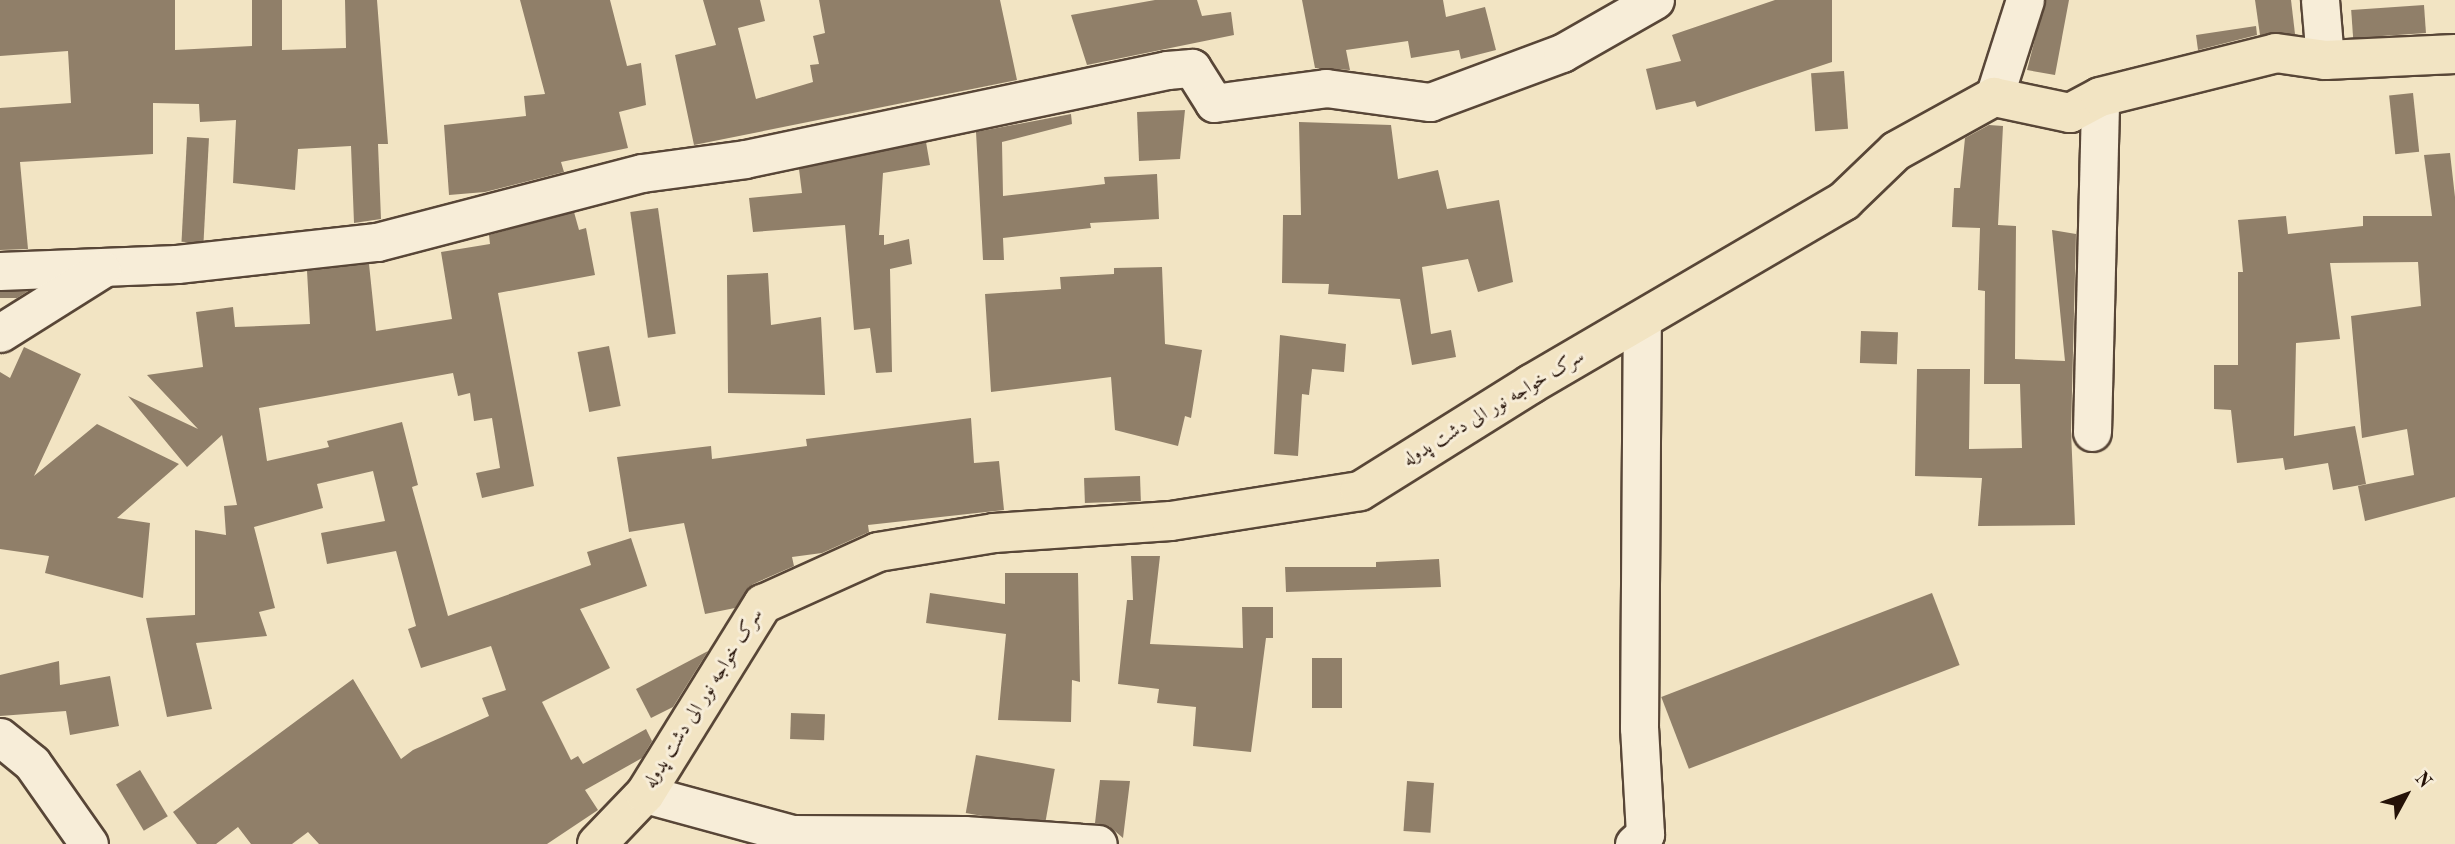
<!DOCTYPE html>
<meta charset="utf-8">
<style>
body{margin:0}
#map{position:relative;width:2455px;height:844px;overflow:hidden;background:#f2e4c3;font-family:"Old Standard TT",Amiri,serif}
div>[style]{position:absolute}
.building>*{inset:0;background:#907f69;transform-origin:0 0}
.roads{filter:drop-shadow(2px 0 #584637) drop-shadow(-2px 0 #584637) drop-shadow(0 2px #584637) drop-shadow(0 -2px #584637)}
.minor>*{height:37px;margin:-18.5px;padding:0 18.5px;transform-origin:18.5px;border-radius:18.5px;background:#f7edd8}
.major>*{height:38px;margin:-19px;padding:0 19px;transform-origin:19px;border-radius:19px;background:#f2e4c3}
span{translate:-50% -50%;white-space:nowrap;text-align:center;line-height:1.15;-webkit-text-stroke:6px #f7edd8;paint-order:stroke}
.street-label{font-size:19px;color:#251208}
.north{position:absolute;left:2371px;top:760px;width:70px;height:70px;-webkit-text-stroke:5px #f7edd8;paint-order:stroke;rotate:49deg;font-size:19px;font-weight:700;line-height:28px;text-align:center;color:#251208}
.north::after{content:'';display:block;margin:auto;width:24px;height:32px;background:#251208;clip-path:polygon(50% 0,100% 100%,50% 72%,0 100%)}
</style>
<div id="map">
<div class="building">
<i style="clip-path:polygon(0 0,175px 0,175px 50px,252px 46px,252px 0,282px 0,282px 50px,346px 48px,345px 0,377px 0,388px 144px,378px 144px,381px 219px,354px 223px,351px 146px,298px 149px,295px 190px,233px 183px,236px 120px,200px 122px,199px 104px,153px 103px,153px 154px,20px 162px,28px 249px,0 250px,0 108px,71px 103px,68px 51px,0 56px)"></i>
<i style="clip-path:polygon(520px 0,610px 0,627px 66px,641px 63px,646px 105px,619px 112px,628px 148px,561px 162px,564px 172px,485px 192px,449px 195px,444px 125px,526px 116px,524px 96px,545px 94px)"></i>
<i style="clip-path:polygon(703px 0,760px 0,765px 21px,738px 28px,756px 99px,813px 82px,810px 65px,819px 64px,813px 36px,825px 33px,819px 0,1000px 0,1017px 80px,694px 145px,675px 55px,716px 45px)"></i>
<i style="clip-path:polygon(1155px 0,1197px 0,1202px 16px,1231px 12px,1234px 35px,1087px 65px,1071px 15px)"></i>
<i style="clip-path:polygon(1302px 0,1443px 0,1446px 17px,1485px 7px,1496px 50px,1461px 59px,1459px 50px,1411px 58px,1408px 41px,1346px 50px,1350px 70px,1315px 68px)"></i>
<i style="clip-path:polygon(1775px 0,1832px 0,1832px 62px,1697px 107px,1695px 101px,1656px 110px,1646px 69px,1681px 61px,1672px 35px)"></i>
<i style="clip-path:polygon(2045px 0,2069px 0,2055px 75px,2027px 70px)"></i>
<i style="clip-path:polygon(2255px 0,2291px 0,2295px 34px,2260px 35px)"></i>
<i style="left:2424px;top:5px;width:28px;height:73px;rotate:86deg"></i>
<i style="clip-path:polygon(2256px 26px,2257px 35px,2198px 50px,2196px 35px)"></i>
<i style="left:1844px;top:71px;width:58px;height:33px;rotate:86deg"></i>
<i style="left:2413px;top:93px;width:59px;height:24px;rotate:84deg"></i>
<i style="clip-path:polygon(1185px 110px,1180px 159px,1139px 161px,1137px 112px)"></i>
<i style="clip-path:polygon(1071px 114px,1072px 124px,1002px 142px,1003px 196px,1105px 184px,1104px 177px,1157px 174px,1159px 219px,1090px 223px,1091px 228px,1003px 238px,1004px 260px,983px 260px,976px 132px)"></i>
<i style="clip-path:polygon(1299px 122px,1391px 125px,1398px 179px,1438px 170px,1447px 209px,1499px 200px,1513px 282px,1478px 292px,1468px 259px,1422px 267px,1431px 334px,1451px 330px,1456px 357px,1412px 365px,1400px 299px,1328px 294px,1329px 284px,1282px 283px,1283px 215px,1301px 215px)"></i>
<i style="clip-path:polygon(1989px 125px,2003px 126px,1998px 225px,2016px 226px,2015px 359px,2065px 361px,2052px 230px,2076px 234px,2071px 431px,2075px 525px,1978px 526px,1982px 478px,1915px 476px,1917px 369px,1970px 369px,1969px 449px,2022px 448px,2020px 384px,1984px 384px,1985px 291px,1978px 290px,1980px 228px,1952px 227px,1954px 188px,1960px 188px,1965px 138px)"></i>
<i style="left:187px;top:137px;width:22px;height:105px;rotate:3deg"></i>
<i style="clip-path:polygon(926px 142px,930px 165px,883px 173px,879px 235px,884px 235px,884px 245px,909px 239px,912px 264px,890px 269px,892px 372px,876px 373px,870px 328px,854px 330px,845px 225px,753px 232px,749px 198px,802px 193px,799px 169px)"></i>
<i style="clip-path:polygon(2450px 153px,2455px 197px,2455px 497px,2365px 521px,2358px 486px,2414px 475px,2407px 429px,2362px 438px,2351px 316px,2421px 306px,2418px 262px,2330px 263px,2340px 339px,2296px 343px,2294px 436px,2355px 426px,2366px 484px,2333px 490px,2328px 463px,2285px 470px,2283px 458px,2237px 463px,2231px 410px,2214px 409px,2214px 365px,2238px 365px,2238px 272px,2243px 272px,2238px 220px,2286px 216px,2288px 234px,2363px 226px,2363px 216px,2432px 216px,2424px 155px)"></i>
<i style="left:658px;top:208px;width:127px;height:28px;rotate:82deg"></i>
<i style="clip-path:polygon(574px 212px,579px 230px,586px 228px,595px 275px,498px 293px,534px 486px,482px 498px,476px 473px,500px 468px,492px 418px,474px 421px,470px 393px,458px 396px,453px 373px,259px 408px,267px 461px,329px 447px,327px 441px,402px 422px,418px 485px,412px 487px,448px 616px,591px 565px,587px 552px,631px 538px,647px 586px,580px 609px,610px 668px,542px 702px,571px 760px,578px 756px,583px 764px,646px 729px,652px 741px,642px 758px,585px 790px,598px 810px,547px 844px,319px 844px,308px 832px,292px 844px,251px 844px,238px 827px,216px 844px,197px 844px,173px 812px,353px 679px,401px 759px,413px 750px,489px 716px,482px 698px,506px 690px,491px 646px,421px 668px,408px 629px,416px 626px,396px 551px,327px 564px,321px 533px,385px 521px,373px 471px,317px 484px,323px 508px,254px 527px,275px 608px,259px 612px,267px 636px,196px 643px,212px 709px,167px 717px,146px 618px,195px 615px,195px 530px,226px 535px,224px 506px,237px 505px,222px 435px,187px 467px,128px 396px,198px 429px,147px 375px,203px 367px,196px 312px,233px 307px,235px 327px,310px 324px,307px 271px,369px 264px,376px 331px,452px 319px,441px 252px,490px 244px,489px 235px)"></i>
<i style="clip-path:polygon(1162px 267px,1165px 344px,1202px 350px,1191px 418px,1185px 416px,1178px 446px,1115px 430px,1111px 377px,991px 392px,985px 294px,1061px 289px,1060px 277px,1114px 274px,1114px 268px)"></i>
<i style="clip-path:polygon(768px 273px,771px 325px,821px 317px,825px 395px,728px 393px,727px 275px)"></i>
<i style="clip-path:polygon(28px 291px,17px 298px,0 298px,0 292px)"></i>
<i style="left:1861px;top:331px;width:37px;height:32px;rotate:2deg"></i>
<i style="clip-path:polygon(1280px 335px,1346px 344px,1344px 372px,1312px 369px,1309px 395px,1302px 394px,1298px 456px,1274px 454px)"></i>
<i style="left:609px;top:346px;width:61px;height:32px;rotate:79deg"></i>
<i style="clip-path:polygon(24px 347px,81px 374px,34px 476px,97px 424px,179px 464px,117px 518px,150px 523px,143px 598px,45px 573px,49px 556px,0 549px,0 372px,10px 378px)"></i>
<i style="clip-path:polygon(971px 418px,974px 463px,999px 461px,1004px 510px,868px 525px,869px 532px,822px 553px,792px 557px,794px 566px,753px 584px,735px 608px,705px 614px,684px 523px,629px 532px,617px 457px,711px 446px,712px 459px,807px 446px,806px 439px)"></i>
<i style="left:1140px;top:476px;width:25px;height:56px;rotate:88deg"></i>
<i style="clip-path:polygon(1131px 556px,1160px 556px,1150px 644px,1243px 648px,1242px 607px,1273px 607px,1273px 638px,1266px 638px,1251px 752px,1193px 746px,1196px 707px,1157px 703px,1159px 689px,1118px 684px,1127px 600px,1133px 600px)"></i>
<i style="clip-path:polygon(1439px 559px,1441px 587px,1286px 592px,1285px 567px,1376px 567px,1376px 562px)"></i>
<i style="clip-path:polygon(1005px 573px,1078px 573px,1080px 682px,1072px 680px,1071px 722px,998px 720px,1006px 634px,926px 623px,930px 593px,1005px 604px)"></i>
<i style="left:1932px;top:593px;width:77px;height:290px;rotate:69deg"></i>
<i style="clip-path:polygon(708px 651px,673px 707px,651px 718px,636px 689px)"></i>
<i style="left:1312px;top:658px;width:30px;height:50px"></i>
<i style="clip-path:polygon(59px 661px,60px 685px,110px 676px,119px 726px,70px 735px,66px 711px,0 716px,0 675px)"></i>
<i style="left:791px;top:713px;width:34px;height:26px;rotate:2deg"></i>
<i style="left:976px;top:755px;width:80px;height:59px;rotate:10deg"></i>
<i style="left:140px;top:770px;width:54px;height:28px;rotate:59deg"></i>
<i style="clip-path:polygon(1100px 780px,1130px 781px,1123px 838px,1109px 826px,1095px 823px)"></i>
<i style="left:1407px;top:781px;width:27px;height:50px;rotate:4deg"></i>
</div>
<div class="roads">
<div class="minor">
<i style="left:2320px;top:0;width:60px;rotate:85.2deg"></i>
<i style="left:1994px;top:97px;width:102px;rotate:-72.3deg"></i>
<i style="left:0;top:271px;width:177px;rotate:-2.3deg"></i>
<i style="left:177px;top:264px;width:201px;rotate:-6.3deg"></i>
<i style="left:377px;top:242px;width:274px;rotate:-14.6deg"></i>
<i style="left:642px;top:173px;width:104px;rotate:-7.7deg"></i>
<i style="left:745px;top:159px;width:431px;rotate:-11.9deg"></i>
<i style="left:1167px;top:70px;width:25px;rotate:-5deg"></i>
<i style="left:1192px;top:68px;width:41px;rotate:57.8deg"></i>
<i style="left:1214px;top:103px;width:113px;rotate:-7.6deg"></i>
<i style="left:1326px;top:88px;width:105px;rotate:7.7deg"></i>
<i style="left:1430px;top:102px;width:141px;rotate:-20.4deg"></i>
<i style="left:1562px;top:53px;width:107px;rotate:-29.7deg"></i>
<i style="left:0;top:333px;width:120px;rotate:-32.1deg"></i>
<i style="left:2092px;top:432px;width:335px;rotate:-88.6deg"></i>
<i style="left:0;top:737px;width:41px;rotate:39.1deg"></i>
<i style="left:32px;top:763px;width:99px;rotate:54.9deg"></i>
<i style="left:645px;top:794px;width:152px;rotate:15.2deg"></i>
<i style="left:792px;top:834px;width:172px;rotate:0.3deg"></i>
<i style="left:964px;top:835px;width:134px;rotate:3.8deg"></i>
<i style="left:1634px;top:844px;width:15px;rotate:-42deg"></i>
<i style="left:1645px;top:834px;width:106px;rotate:-93.2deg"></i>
<i style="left:1639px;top:728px;width:408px;rotate:-89.6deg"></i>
</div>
<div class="major">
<i style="left:597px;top:844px;width:69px;rotate:-46.2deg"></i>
<i style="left:645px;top:794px;width:224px;rotate:-58.2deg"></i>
<i style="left:763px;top:604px;width:126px;rotate:-24.3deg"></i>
<i style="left:878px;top:552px;width:118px;rotate:-9.3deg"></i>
<i style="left:994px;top:533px;width:177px;rotate:-3.9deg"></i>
<i style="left:1171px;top:521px;width:191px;rotate:-9deg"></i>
<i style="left:1360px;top:491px;width:202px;rotate:-32deg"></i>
<i style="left:1531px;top:384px;width:363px;rotate:-30.3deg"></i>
<i style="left:1844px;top:201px;width:72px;rotate:-43.9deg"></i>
<i style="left:1896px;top:151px;width:112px;rotate:-28.9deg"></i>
<i style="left:1994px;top:97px;width:78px;rotate:11.9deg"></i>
<i style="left:2070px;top:113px;width:34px;rotate:-28deg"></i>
<i style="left:2100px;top:97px;width:181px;rotate:-14deg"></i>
<i style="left:2276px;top:53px;width:49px;rotate:8.1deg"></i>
<i style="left:2325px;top:60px;width:130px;rotate:-2.6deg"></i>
</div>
</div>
<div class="street-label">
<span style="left:1494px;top:409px;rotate:-31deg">سرک خواجه نور الی دشت پدوله</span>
<span style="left:704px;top:699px;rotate:-58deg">سرک خواجه نور الی دشت پدوله</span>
</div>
<div class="north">N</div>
</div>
